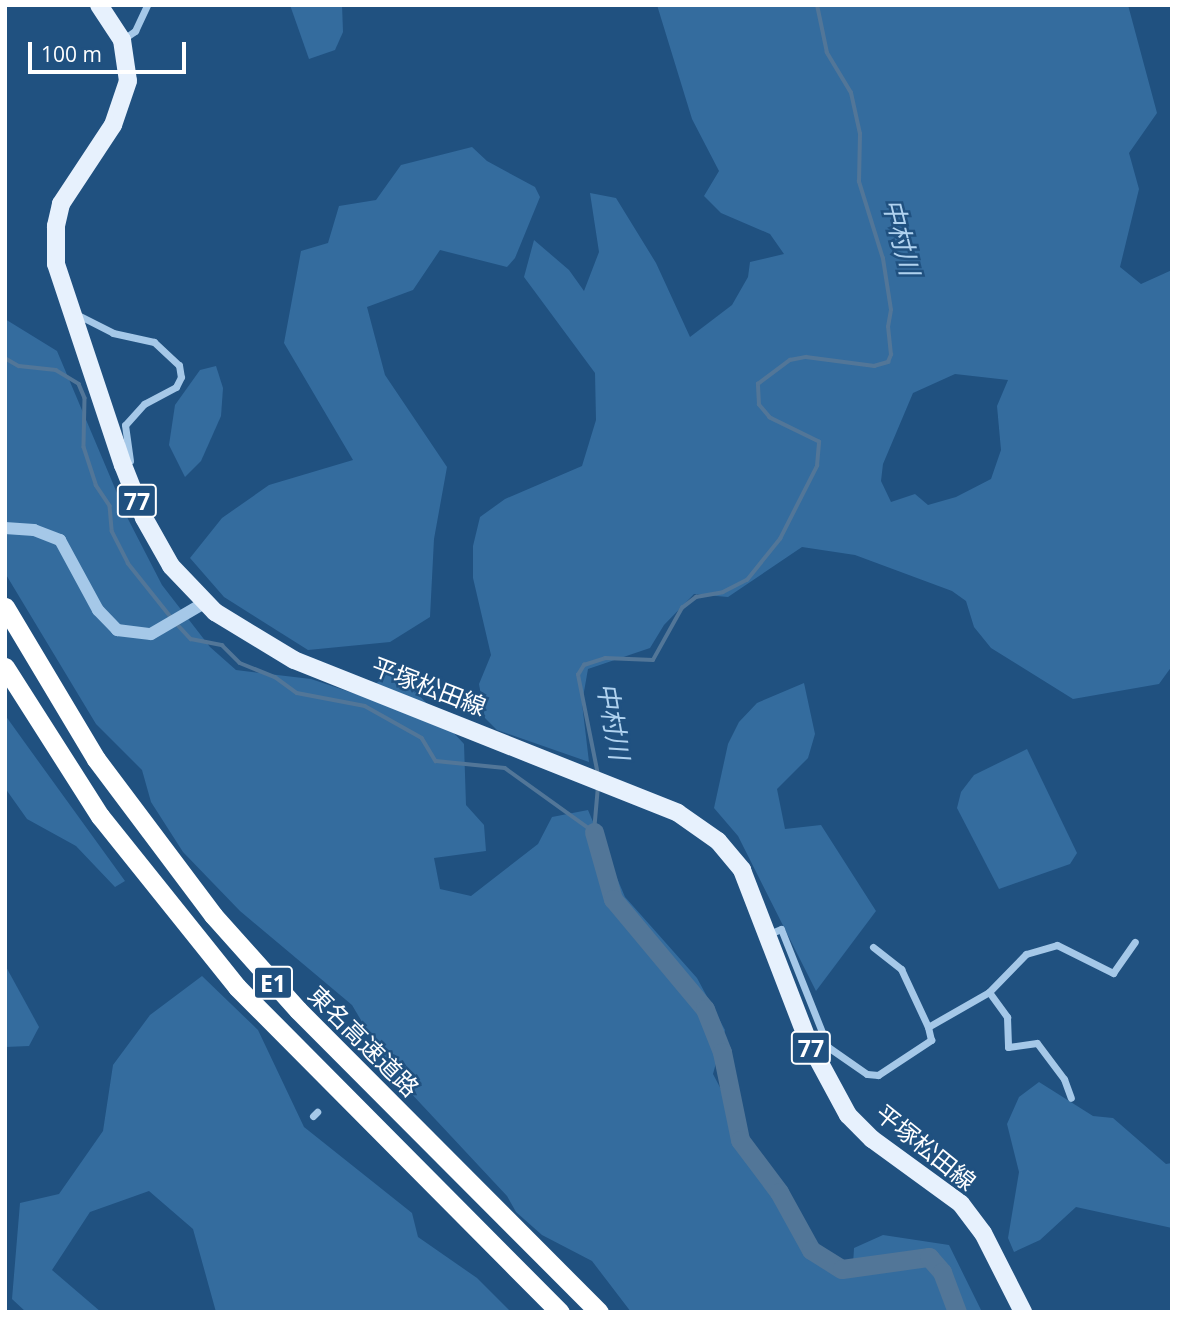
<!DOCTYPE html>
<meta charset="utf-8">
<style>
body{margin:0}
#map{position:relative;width:1177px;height:1317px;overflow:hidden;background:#205180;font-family:"Open Sans","Noto Sans JP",sans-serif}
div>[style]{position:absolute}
.green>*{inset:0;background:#346c9e}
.stream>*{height:3.5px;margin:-1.75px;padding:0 1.75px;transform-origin:1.75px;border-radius:1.75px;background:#527698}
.river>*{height:19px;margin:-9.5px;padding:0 9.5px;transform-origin:9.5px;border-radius:9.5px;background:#527698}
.minor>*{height:7px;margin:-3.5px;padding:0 3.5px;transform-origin:3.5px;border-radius:3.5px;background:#a5c8e8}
.tertiary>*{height:12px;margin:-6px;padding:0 6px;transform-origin:6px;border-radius:6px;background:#a5c8e8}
.primary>*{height:18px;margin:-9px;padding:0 9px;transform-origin:9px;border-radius:9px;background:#e7f1fd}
.motorway>*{height:19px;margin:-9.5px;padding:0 9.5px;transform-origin:9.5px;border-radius:9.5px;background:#fff}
span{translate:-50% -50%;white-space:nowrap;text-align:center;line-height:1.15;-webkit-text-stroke:5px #205180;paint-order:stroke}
.shield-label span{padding:2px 5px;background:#205180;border:2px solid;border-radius:5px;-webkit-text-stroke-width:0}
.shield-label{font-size:23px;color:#fff;font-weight:700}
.street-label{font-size:24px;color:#fff}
.water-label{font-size:26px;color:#b0d2ef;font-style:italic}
.frame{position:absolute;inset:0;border:7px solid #fff;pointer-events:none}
.scale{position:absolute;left:28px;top:42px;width:158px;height:32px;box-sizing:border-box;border:4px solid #fff;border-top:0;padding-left:9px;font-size:21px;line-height:24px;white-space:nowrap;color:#fff;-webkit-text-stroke:5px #205180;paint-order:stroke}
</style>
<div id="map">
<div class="green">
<i style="clip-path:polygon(290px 5px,342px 5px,343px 32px,335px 50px,309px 59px)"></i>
<i style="clip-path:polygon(evenodd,657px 5px,1128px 5px,1157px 113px,1129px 153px,1139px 189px,1120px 267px,1141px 284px,1172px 270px,1172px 666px,1159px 684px,1073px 699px,991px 648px,974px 627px,966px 601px,952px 591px,855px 555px,802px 547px,728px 597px,694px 594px,664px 625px,650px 648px,588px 669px,582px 703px,589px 762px,497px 730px,485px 718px,479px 684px,491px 655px,473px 578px,473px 546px,480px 517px,505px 499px,582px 466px,596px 420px,595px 373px,524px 277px,534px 240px,569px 270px,584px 291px,599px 252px,590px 193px,616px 198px,656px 263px,690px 337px,732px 305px,748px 277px,750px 262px,784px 254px,770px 234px,721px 213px,704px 196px,719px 171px,692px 119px,657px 5px,955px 374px,1008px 380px,997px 406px,1001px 450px,991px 479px,956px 497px,928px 505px,915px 494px,891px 502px,881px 481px,883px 464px,913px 393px,955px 374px)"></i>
<i style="clip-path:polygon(472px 147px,487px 161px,535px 187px,540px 197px,515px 258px,507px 267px,440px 250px,413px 290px,367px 307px,385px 375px,447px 467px,434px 539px,430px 617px,390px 642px,308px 650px,224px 597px,190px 558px,222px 518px,269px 485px,353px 460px,284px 343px,301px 251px,328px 243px,339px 206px,376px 200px,401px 165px)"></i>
<i style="clip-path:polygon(5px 319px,57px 351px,128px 519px,162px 585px,210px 647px,236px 670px,311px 679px,362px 696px,394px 668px,464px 744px,466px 805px,484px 825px,486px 851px,434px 858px,440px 889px,471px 896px,538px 844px,552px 817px,588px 810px,625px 897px,697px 978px,725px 1030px,713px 1074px,786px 1214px,831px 1267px,853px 1265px,854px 1248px,883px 1235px,949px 1245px,982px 1312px,631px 1312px,592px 1261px,542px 1235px,516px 1212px,507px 1196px,393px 1074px,352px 1005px,240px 911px,183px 852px,151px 802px,142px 770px,96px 724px,5px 573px)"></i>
<i style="clip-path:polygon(216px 366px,223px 388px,221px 416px,201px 461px,185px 477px,169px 445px,175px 405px,200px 370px)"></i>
<i style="clip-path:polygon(804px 683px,815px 734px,808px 758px,777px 789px,785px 829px,821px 825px,876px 911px,816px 991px,738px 836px,714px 808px,728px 744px,739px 722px,757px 703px)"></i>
<i style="clip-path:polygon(5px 715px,28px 747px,125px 881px,115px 887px,76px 846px,27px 819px,5px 788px)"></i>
<i style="clip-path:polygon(1027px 749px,1077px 853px,1070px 864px,999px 889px,957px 808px,961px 792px,974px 775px)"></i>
<i style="clip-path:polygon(5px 965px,39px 1027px,29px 1046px,5px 1047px)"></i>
<i style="clip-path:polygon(202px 976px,258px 1030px,304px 1127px,412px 1213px,418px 1237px,477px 1278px,511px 1312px,216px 1312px,193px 1229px,149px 1191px,90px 1212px,52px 1270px,101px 1312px,26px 1312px,12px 1299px,20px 1203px,59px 1194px,103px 1131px,113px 1065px,150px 1015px)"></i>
<i style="clip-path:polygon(1039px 1082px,1093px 1116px,1113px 1118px,1166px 1164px,1172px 1163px,1172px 1228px,1076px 1207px,1040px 1240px,1014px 1252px,1008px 1238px,1019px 1172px,1007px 1124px,1019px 1097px)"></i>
</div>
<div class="stream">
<i style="left:5px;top:358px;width:16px;rotate:30deg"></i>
<i style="left:19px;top:366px;width:37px;rotate:6deg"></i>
<i style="left:56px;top:370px;width:27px;rotate:31deg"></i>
<i style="left:79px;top:384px;width:15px;rotate:67deg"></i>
<i style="left:85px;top:398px;width:49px;rotate:91.2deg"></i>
<i style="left:84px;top:447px;width:40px;rotate:72deg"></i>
<i style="left:96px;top:485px;width:25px;rotate:56deg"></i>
<i style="left:110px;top:506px;width:25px;rotate:85deg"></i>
<i style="left:112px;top:531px;width:36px;rotate:63deg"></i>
<i style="left:128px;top:563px;width:69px;rotate:51.5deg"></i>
<i style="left:176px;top:623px;width:22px;rotate:47deg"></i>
<i style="left:191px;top:639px;width:32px;rotate:11deg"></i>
<i style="left:222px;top:645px;width:25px;rotate:45deg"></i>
<i style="left:240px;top:663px;width:38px;rotate:22deg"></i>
<i style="left:275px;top:677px;width:27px;rotate:36deg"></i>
<i style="left:297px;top:693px;width:69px;rotate:10.8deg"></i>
<i style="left:365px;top:706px;width:65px;rotate:29.3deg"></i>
<i style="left:422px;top:738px;width:27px;rotate:59deg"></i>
<i style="left:436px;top:761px;width:69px;rotate:5.8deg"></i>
<i style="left:505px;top:768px;width:110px;rotate:35.7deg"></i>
<i style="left:594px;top:832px;width:46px;rotate:-85deg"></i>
<i style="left:598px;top:775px;width:102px;rotate:-101.3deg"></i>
<i style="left:578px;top:675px;width:12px;rotate:-59deg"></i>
<i style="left:584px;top:665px;width:22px;rotate:-18deg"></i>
<i style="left:605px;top:658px;width:48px;rotate:2.4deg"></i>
<i style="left:653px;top:660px;width:60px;rotate:-60.9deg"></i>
<i style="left:682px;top:608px;width:18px;rotate:-38deg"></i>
<i style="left:696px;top:597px;width:27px;rotate:-10deg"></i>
<i style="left:723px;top:592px;width:27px;rotate:-27deg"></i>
<i style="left:747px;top:580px;width:53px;rotate:-51.2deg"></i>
<i style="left:780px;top:539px;width:82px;rotate:-63.1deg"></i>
<i style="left:817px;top:466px;width:24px;rotate:-85deg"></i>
<i style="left:819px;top:442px;width:55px;rotate:-153.9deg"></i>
<i style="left:770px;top:418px;width:17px;rotate:-130deg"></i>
<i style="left:759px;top:405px;width:21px;rotate:-93deg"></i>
<i style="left:758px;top:384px;width:40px;rotate:-37deg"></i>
<i style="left:790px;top:360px;width:16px;rotate:-11deg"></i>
<i style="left:806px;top:357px;width:69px;rotate:7.5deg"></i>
<i style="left:874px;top:366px;width:15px;rotate:-16deg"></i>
<i style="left:888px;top:362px;width:8px;rotate:-67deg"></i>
<i style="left:891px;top:355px;width:28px;rotate:-96deg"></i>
<i style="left:888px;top:327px;width:17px;rotate:-80deg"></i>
<i style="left:891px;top:310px;width:52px;rotate:-98.9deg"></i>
<i style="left:883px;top:259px;width:81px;rotate:-107.3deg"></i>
<i style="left:859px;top:182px;width:48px;rotate:-88.8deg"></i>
<i style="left:860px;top:134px;width:42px;rotate:-102.4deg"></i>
<i style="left:851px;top:93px;width:47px;rotate:-121deg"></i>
<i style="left:827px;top:53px;width:49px;rotate:-101.8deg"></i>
</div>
<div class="river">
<i style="left:594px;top:832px;width:70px;rotate:74.2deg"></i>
<i style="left:613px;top:899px;width:143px;rotate:50.1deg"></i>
<i style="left:705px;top:1009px;width:46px;rotate:68.4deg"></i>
<i style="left:722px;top:1052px;width:90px;rotate:78.4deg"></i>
<i style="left:740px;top:1140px;width:65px;rotate:53.1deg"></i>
<i style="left:779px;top:1192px;width:66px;rotate:61.1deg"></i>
<i style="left:811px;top:1250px;width:36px;rotate:32deg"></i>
<i style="left:842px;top:1269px;width:88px;rotate:-7.9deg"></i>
<i style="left:929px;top:1257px;width:20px;rotate:49deg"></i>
<i style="left:942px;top:1272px;width:43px;rotate:69.4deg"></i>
</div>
<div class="minor">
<i style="left:122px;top:40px;width:16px;rotate:-35deg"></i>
<i style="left:135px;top:31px;width:29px;rotate:-65deg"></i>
<i style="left:78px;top:315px;width:39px;rotate:27deg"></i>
<i style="left:113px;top:333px;width:42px;rotate:12.4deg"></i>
<i style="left:154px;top:342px;width:34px;rotate:43deg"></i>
<i style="left:179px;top:365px;width:12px;rotate:81deg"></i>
<i style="left:181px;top:377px;width:11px;rotate:117deg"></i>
<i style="left:176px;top:387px;width:36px;rotate:152deg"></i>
<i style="left:144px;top:404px;width:28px;rotate:132deg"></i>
<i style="left:125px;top:425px;width:36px;rotate:82deg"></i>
<i style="left:769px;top:934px;width:13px;rotate:-23deg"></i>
<i style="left:781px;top:929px;width:127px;rotate:68.3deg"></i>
<i style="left:828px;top:1047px;width:47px;rotate:34.7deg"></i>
<i style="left:867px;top:1074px;width:11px;rotate:5deg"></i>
<i style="left:878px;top:1075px;width:64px;rotate:-33.4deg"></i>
<i style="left:931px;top:1040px;width:13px;rotate:-103deg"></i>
<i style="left:928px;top:1027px;width:70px;rotate:-29.8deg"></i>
<i style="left:989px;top:992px;width:53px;rotate:-45.8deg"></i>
<i style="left:1026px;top:954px;width:32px;rotate:-16deg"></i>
<i style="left:1057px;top:945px;width:63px;rotate:26.6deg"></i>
<i style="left:1113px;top:973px;width:38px;rotate:-55deg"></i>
<i style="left:873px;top:947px;width:36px;rotate:38deg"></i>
<i style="left:901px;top:969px;width:64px;rotate:65deg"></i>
<i style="left:989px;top:992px;width:31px;rotate:54deg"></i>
<i style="left:1007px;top:1017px;width:30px;rotate:88deg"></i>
<i style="left:1008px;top:1047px;width:29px;rotate:-8deg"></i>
<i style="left:1037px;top:1043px;width:45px;rotate:53.1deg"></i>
<i style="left:1064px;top:1079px;width:20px;rotate:70deg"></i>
<i style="left:313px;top:1116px;width:6px;rotate:-45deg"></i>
</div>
<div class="tertiary">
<i style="left:5px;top:528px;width:29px;rotate:4deg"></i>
<i style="left:34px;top:530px;width:28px;rotate:21deg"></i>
<i style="left:60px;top:540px;width:80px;rotate:61.5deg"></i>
<i style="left:98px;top:610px;width:28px;rotate:46deg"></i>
<i style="left:117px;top:630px;width:34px;rotate:7deg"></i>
<i style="left:151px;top:634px;width:61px;rotate:-30.3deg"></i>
</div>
<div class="primary">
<i style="left:99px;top:5px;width:42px;rotate:56.7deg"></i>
<i style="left:122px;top:40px;width:41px;rotate:81.7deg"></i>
<i style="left:128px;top:81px;width:46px;rotate:108.8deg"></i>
<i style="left:113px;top:125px;width:95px;rotate:123.4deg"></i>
<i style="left:61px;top:204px;width:23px;rotate:103deg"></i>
<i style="left:56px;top:226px;width:38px;rotate:90deg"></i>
<i style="left:56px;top:264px;width:212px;rotate:71.6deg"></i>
<i style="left:123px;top:465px;width:57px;rotate:68.4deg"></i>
<i style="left:144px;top:518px;width:55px;rotate:60.6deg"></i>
<i style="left:171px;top:566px;width:64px;rotate:46.3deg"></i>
<i style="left:215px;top:612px;width:92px;rotate:31.3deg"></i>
<i style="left:294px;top:660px;width:413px;rotate:21.7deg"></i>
<i style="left:678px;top:813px;width:49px;rotate:35deg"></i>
<i style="left:718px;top:841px;width:38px;rotate:50deg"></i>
<i style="left:742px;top:870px;width:183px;rotate:68.9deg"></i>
<i style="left:808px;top:1041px;width:84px;rotate:61.6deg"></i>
<i style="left:848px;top:1115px;width:34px;rotate:45deg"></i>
<i style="left:872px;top:1139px;width:110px;rotate:36.1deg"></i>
<i style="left:961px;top:1204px;width:36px;rotate:53deg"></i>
<i style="left:983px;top:1233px;width:89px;rotate:63.1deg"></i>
</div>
<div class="motorway">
<i style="left:5px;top:607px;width:177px;rotate:59.1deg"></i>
<i style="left:96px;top:759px;width:195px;rotate:53.1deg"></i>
<i style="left:213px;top:915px;width:127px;rotate:48.2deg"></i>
<i style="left:298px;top:1010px;width:426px;rotate:45.1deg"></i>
<i style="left:5px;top:667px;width:177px;rotate:57.5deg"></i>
<i style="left:100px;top:816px;width:219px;rotate:51.3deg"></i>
<i style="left:237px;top:987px;width:458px;rotate:45.2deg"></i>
</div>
<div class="shield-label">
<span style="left:137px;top:501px">77</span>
<span style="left:273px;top:983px">E1</span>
<span style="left:811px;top:1048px">77</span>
</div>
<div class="street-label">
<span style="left:429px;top:686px;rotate:21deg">平塚松田線</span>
<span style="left:364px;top:1041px;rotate:45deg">東名高速道路</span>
<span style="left:926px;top:1147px;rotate:39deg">平塚松田線</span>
</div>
<div class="water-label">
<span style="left:901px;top:237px;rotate:76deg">中村川</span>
<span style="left:613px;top:721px;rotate:80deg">中村川</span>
</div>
<div class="frame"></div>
<div class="scale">100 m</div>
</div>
